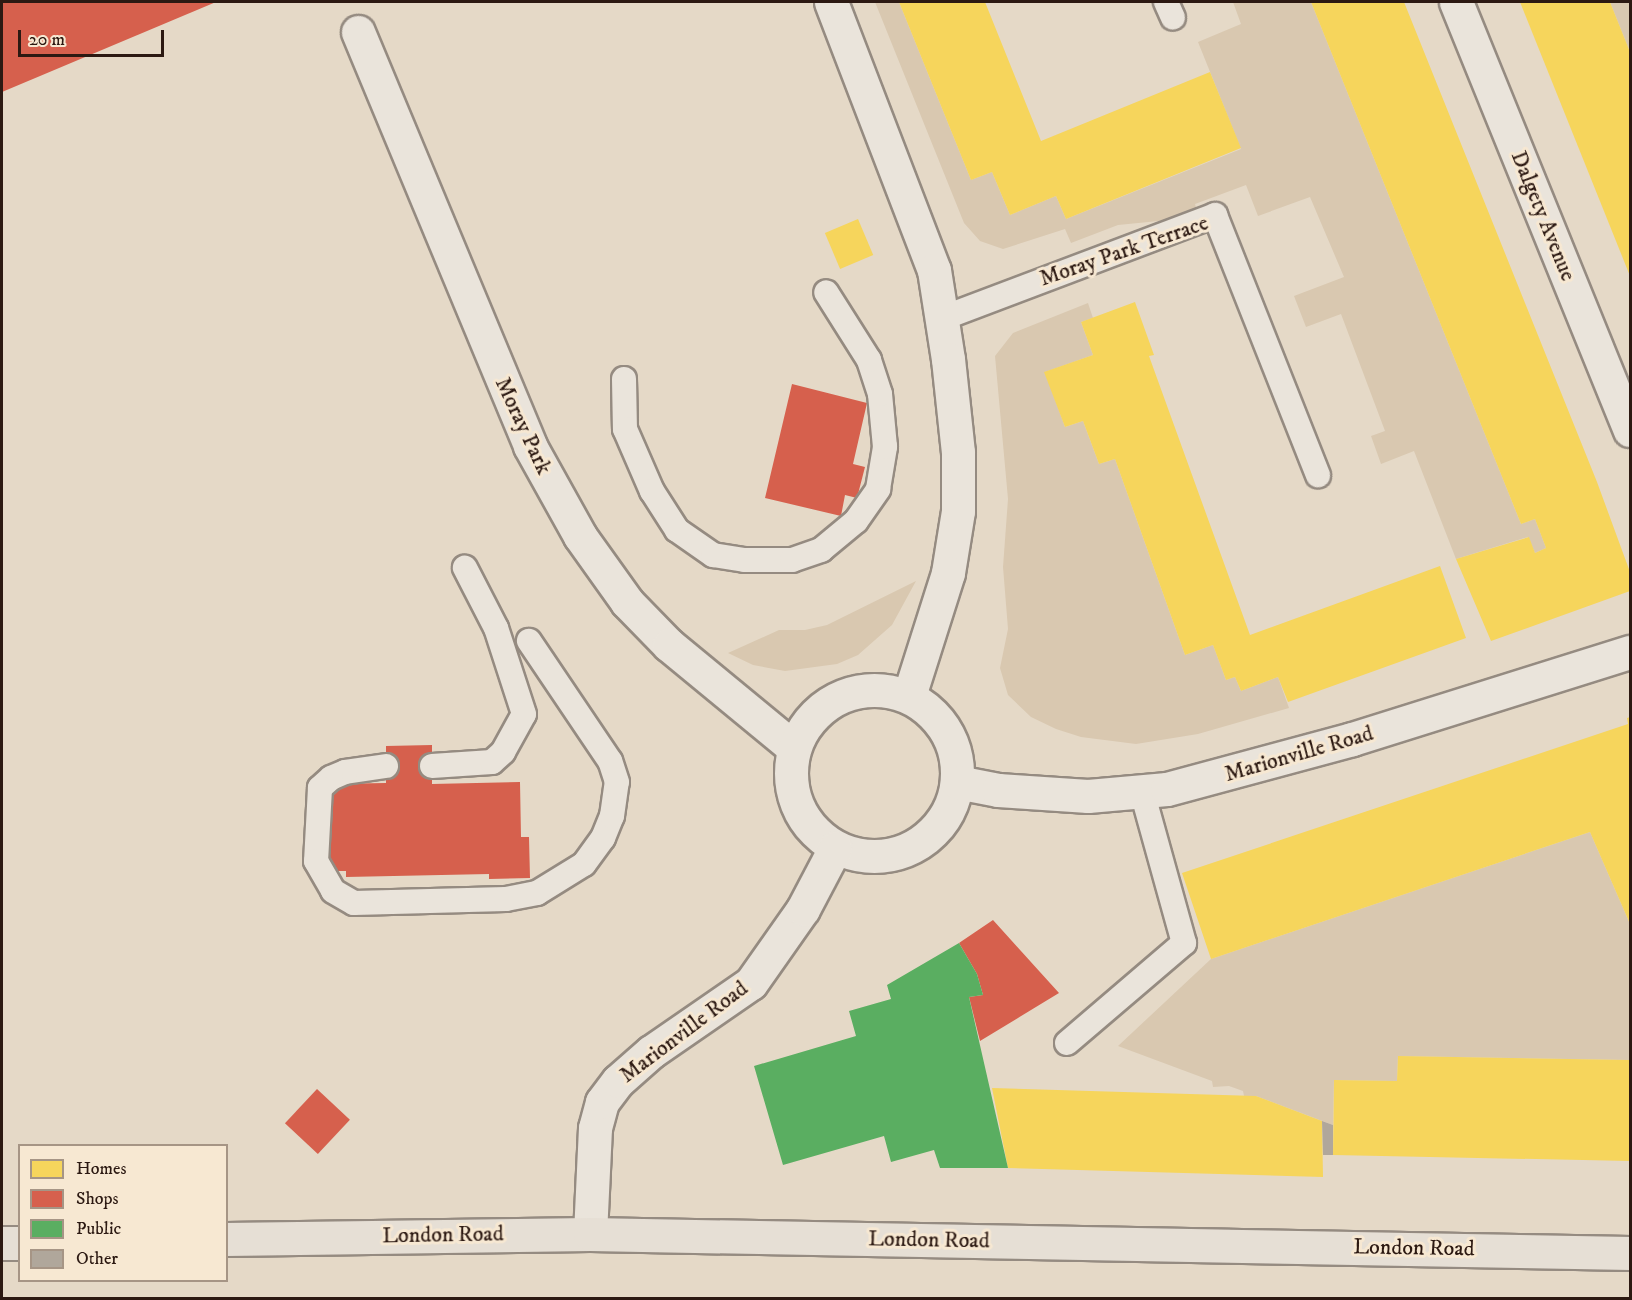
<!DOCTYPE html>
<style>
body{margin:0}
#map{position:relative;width:1632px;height:1300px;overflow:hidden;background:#e5d9c7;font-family:"IM FELL DW Pica",serif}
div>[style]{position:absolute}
.green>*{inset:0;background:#d9c8b0}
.homes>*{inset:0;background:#f6d55c;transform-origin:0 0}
.shops>*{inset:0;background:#d6604d;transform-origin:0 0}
.public>*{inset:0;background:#5aae61}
.building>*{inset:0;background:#b0a79b}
.roads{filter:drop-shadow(2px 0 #958b81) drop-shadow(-2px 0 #958b81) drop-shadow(0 2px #958b81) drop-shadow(0 -2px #958b81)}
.service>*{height:24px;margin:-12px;padding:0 12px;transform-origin:12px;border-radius:12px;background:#eae4db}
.minor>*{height:33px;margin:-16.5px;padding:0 16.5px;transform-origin:16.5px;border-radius:16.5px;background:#eae4db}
.tertiary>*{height:33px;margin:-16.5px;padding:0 16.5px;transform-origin:16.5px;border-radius:16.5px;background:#eae4db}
.tertiary>.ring{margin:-16.5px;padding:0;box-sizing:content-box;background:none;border:33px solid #eae4db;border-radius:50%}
.primary>*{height:33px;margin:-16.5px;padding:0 16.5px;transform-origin:16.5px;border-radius:16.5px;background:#e6dfd5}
span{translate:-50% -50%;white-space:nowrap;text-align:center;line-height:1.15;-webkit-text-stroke:6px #f7e8d2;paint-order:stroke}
.street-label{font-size:22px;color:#2c1912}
.frame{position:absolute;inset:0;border:3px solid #2c1912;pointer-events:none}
.legend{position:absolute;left:18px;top:1144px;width:210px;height:138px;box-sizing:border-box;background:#f7e8d2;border:2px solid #a69585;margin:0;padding:8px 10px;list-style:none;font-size:18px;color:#2c1912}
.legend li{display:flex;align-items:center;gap:12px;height:30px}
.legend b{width:30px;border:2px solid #a69585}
.scale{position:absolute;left:18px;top:30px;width:146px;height:27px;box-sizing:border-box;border:3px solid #2c1912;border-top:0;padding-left:8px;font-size:18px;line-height:21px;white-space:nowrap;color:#2c1912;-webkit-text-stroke:4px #f7e8d2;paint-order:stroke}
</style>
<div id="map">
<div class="green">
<i style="clip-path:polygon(875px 2px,899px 2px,971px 180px,992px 172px,1010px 215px,1056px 196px,1066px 219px,1241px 149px,1198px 42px,1241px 24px,1233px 2px,1311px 2px,1521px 524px,1535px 519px,1546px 548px,1535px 553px,1528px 537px,1456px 559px,1414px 451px,1381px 464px,1371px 436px,1385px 431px,1341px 314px,1306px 327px,1294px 296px,1344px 277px,1310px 197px,1258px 216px,1246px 185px,1195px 204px,1199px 217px,1118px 225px,1071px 243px,1065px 229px,1003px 249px,980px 241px,964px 223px)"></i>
<i style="clip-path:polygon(1610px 2px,1630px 2px,1630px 52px)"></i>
<i style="clip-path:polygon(1088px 303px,1093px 318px,1081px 322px,1093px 355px,1045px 372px,1065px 427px,1083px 421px,1099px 464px,1115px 459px,1185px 655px,1213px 645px,1226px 680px,1235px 677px,1241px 691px,1278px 677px,1289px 708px,1198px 734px,1136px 744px,1081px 737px,1056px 729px,1031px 717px,1008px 695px,1000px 668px,1008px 629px,1003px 567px,1008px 499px,995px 356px,1013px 333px)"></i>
<i style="clip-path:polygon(916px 581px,892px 625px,858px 655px,837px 664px,785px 671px,753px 665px,728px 653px,779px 630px,805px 630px,827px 625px)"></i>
<i style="clip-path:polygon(1590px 832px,1630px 924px,1630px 1060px,1398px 1056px,1397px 1081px,1334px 1080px,1333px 1125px,1256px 1096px,1244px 1096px,1243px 1091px,1229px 1086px,1213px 1087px,1212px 1081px,1118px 1046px,1211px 959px)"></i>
</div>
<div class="homes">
<i style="clip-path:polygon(899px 2px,985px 2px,1041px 141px,1210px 72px,1241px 148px,1066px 219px,1056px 196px,1010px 215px,992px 172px,971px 180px)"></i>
<i style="clip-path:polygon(1311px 2px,1404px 2px,1597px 482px,1630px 572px,1630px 591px,1491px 641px,1456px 559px,1529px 537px,1535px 553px,1546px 548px,1535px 519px,1521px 524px)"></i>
<i style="clip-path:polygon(1520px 2px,1610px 2px,1630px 52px,1630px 276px)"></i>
<i style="left:858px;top:219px;width:39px;height:36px;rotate:67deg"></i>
<i style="clip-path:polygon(1135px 302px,1154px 355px,1149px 356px,1250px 635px,1440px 566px,1466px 638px,1288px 702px,1278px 677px,1241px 691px,1235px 677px,1226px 680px,1213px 645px,1185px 655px,1115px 459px,1099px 464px,1083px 421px,1065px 427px,1044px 372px,1093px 355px,1081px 322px)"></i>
<i style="clip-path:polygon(1630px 717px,1630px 924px,1590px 832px,1211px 959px,1182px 873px,1628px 724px,1627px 718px)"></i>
<i style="clip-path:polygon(1398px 1056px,1630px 1060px,1630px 1161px,1333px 1155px,1334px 1080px,1397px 1081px)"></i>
<i style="clip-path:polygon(992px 1088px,1256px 1096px,1322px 1121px,1323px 1177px,1008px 1168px)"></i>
</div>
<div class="shops">
<i style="clip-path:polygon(2px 2px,216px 2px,2px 92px)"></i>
<i style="clip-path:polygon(792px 384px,867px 403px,853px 464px,865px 467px,857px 498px,845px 495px,841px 516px,765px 498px)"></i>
<i style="clip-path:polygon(432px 745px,432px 784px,520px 782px,521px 837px,529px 837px,530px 878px,489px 879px,489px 874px,346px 877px,346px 871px,330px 871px,329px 784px,386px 783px,386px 746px)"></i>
<i style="clip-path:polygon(993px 920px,1059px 993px,980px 1041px,969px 997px,983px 995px,977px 974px,959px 943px)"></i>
<i style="left:317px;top:1089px;width:45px;height:47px;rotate:43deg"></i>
</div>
<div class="public">
<i style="clip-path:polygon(959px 943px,977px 974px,983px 995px,969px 997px,1008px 1168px,940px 1168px,934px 1150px,891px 1162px,884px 1136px,783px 1165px,754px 1066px,856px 1036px,849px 1011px,891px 999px,887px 985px)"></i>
</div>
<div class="building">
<i style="clip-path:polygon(1322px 1121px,1333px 1125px,1333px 1155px,1323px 1155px)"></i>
</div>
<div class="roads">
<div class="service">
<i style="left:1166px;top:2px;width:17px;rotate:66deg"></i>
<i style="left:943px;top:318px;width:291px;rotate:-20.7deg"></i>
<i style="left:1215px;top:215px;width:280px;rotate:68.4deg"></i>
<i style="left:624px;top:379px;width:50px;rotate:88.9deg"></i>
<i style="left:625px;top:429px;width:68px;rotate:66.5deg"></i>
<i style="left:652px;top:491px;width:46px;rotate:57.3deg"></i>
<i style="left:677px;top:530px;width:44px;rotate:34.8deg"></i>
<i style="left:713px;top:555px;width:32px;rotate:9deg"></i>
<i style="left:745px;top:560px;width:47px"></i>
<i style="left:792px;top:560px;width:31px;rotate:-19deg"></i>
<i style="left:821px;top:550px;width:45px;rotate:-39.6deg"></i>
<i style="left:856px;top:521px;width:39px;rotate:-55deg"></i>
<i style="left:878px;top:489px;width:43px;rotate:-80.5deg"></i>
<i style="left:885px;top:447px;width:53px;rotate:-95.4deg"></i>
<i style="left:880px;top:394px;width:36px;rotate:-108deg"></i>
<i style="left:869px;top:360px;width:80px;rotate:-122.3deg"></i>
<i style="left:386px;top:766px;width:41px;rotate:171.7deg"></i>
<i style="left:345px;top:772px;width:15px;rotate:157deg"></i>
<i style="left:331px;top:778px;width:15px;rotate:138deg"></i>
<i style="left:320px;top:788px;width:73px;rotate:93.1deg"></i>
<i style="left:316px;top:861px;width:34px;rotate:60deg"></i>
<i style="left:333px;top:891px;width:24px;rotate:30deg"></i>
<i style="left:354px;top:903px;width:152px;rotate:-1.5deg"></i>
<i style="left:506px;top:899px;width:32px;rotate:-11deg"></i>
<i style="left:537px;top:893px;width:55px;rotate:-31.7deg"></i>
<i style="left:584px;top:864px;width:32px;rotate:-54deg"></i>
<i style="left:603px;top:838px;width:24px;rotate:-68deg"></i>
<i style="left:612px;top:816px;width:34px;rotate:-82deg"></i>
<i style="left:617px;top:782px;width:22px;rotate:-108deg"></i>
<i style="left:610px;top:761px;width:145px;rotate:-124deg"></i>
<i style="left:432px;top:766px;width:60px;rotate:-3.8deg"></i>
<i style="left:492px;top:762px;width:15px;rotate:-42deg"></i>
<i style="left:503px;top:752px;width:43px;rotate:-61.1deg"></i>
<i style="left:524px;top:714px;width:90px;rotate:-108deg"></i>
<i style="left:496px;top:628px;width:68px;rotate:-117.3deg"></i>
<i style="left:1067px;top:1043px;width:154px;rotate:-40.5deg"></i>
<i style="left:1184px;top:943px;width:157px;rotate:-105.5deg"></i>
</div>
<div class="minor">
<i style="left:831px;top:2px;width:287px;rotate:69deg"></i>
<i style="left:934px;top:270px;width:90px;rotate:81.1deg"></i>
<i style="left:948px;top:359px;width:94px;rotate:83.9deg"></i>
<i style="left:958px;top:452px;width:59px;rotate:90deg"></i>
<i style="left:958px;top:511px;width:63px;rotate:99.2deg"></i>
<i style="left:948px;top:573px;width:129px;rotate:107.6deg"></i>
<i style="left:1456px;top:2px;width:462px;rotate:67.9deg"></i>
<i style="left:358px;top:32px;width:448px;rotate:67.4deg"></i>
<i style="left:530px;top:446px;width:103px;rotate:60.9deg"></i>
<i style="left:580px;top:536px;width:81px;rotate:54.5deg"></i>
<i style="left:627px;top:602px;width:60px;rotate:45.7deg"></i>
<i style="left:669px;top:645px;width:162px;rotate:39.5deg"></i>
</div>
<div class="tertiary">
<i class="ring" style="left:791px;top:690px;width:133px;height:133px"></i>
<i style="left:957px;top:782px;width:42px;rotate:11deg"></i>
<i style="left:998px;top:790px;width:90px;rotate:3.8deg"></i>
<i style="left:1088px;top:796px;width:79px;rotate:-5.1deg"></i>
<i style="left:1167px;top:789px;width:192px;rotate:-15.1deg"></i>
<i style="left:1352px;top:739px;width:291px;rotate:-17.4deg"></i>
<i style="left:590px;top:1234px;width:106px;rotate:-87.3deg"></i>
<i style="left:595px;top:1128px;width:27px;rotate:-75deg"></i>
<i style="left:602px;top:1102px;width:26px;rotate:-53deg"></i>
<i style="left:618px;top:1081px;width:44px;rotate:-41.3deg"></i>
<i style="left:651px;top:1052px;width:121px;rotate:-34.6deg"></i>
<i style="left:751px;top:983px;width:90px;rotate:-54.9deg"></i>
<i style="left:803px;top:909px;width:69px;rotate:-62.3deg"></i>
</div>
<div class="primary">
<i style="left:226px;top:1239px;width:364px;rotate:-0.8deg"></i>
<i style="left:590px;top:1234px;width:1040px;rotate:1.05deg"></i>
<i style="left:2px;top:1243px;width:18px"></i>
</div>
</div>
<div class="street-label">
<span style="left:1543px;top:216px;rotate:68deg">Dalgety Avenue</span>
<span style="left:1124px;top:251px;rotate:-19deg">Moray Park Terrace</span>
<span style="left:523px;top:426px;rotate:65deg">Moray Park</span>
<span style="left:1299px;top:754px;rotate:-16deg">Marionville Road</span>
<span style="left:684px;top:1032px;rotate:-37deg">Marionville Road</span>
<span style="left:443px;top:1235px;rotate:-1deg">London Road</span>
<span style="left:929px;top:1240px;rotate:1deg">London Road</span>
<span style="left:1414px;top:1248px;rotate:1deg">London Road</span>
</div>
<div class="frame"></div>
<ul class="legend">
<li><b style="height:16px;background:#f6d55c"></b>Homes</li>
<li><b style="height:16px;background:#d6604d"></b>Shops</li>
<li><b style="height:16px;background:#5aae61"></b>Public</li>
<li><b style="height:16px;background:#b0a79b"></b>Other</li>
</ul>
<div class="scale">20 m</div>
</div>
